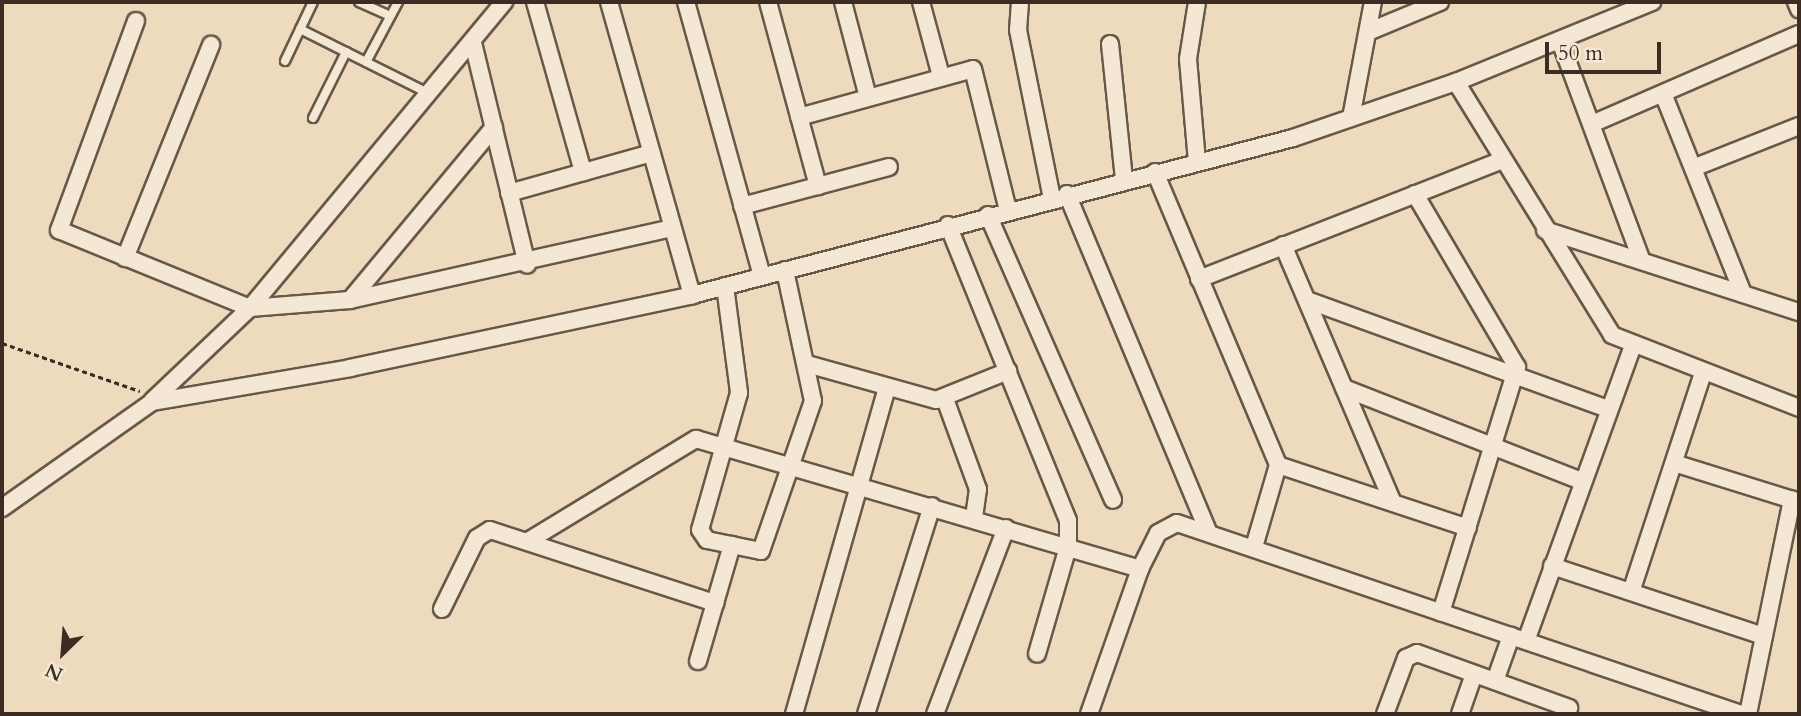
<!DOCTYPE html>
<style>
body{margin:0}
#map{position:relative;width:1801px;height:716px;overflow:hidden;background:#eedbbd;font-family:Cardo,serif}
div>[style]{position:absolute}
.path>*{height:2.5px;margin-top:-1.25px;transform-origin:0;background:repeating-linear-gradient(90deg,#3c2c24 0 5px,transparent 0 8.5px)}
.roads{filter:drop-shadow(2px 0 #68584a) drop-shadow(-2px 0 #68584a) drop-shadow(0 2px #68584a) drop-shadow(0 -2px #68584a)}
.lane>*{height:8px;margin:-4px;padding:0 4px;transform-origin:4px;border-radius:4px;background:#f4e8d4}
.street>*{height:16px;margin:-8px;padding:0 8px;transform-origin:8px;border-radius:8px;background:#f4e8d4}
span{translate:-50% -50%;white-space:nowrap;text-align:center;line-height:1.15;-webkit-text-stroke:5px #f4e8d4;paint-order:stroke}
.frame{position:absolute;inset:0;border:4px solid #3c2c24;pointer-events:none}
.north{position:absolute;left:28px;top:618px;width:70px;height:70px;-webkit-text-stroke:5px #f4e8d4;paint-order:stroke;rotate:205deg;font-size:19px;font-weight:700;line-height:28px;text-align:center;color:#3c2c24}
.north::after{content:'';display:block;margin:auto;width:24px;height:32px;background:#3c2c24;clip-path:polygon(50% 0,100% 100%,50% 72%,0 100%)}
.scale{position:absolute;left:1545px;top:42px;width:116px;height:32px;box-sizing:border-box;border:4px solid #3c2c24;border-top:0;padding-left:9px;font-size:21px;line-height:24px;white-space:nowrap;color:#3c2c24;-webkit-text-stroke:5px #f4e8d4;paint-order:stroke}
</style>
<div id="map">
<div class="path">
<i style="left:2px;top:343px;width:146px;rotate:19.2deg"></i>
</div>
<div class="roads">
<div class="lane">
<i style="left:359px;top:2px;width:34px;rotate:24deg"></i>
<i style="left:300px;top:29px;width:145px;rotate:26.6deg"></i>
<i style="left:285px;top:61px;width:65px;rotate:-64.6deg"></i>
<i style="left:366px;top:62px;width:68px;rotate:-61.9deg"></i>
<i style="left:313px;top:118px;width:74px;rotate:-63.4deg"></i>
</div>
<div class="street">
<i style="left:535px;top:2px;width:177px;rotate:74.2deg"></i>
<i style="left:609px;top:2px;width:305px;rotate:74.2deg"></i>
<i style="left:686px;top:2px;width:284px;rotate:74.5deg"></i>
<i style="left:768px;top:2px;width:191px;rotate:74.8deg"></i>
<i style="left:843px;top:2px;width:98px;rotate:75.3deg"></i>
<i style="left:921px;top:2px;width:77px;rotate:74.9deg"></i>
<i style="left:1020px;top:2px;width:28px;rotate:94deg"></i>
<i style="left:1018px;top:30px;width:171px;rotate:78.6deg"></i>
<i style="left:1197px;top:2px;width:58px;rotate:99deg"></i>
<i style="left:1188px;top:59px;width:102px;rotate:85deg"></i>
<i style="left:1796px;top:2px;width:8px;rotate:67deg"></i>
<i style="left:136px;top:21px;width:223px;rotate:110.2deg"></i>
<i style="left:59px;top:230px;width:206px;rotate:22.2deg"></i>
<i style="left:250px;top:308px;width:100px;rotate:-4.6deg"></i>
<i style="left:350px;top:300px;width:330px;rotate:-12.6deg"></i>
<i style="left:1370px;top:31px;width:76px;rotate:-22.5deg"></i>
<i style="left:1560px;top:41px;width:233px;rotate:69.6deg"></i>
<i style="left:473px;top:43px;width:228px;rotate:76.3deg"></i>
<i style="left:1110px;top:44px;width:137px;rotate:84.1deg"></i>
<i style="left:1456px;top:82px;width:297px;rotate:58.3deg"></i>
<i style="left:1612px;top:335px;width:201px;rotate:21.3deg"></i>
<i style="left:1664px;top:96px;width:213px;rotate:68.2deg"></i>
<i style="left:799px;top:117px;width:180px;rotate:-15.4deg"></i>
<i style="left:973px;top:69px;width:145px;rotate:76.1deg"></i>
<i style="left:1351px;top:118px;width:118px;rotate:-79.3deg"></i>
<i style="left:1594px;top:123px;width:223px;rotate:-23.5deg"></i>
<i style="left:1693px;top:168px;width:114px;rotate:-21.6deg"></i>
<i style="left:1155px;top:172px;width:318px;rotate:67.2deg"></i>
<i style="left:1278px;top:465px;width:85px;rotate:106.3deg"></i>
<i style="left:509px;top:193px;width:148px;rotate:-15.7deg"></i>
<i style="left:1067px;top:194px;width:365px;rotate:67.3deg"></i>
<i style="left:1415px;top:194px;width:201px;rotate:59.5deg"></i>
<i style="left:1517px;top:367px;width:257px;rotate:107.2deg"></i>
<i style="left:742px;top:206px;width:152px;rotate:-14.9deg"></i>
<i style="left:988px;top:215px;width:311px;rotate:66.3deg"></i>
<i style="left:948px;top:225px;width:319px;rotate:67.9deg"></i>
<i style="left:1068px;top:521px;width:26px;rotate:90deg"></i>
<i style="left:1068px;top:547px;width:111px;rotate:106.2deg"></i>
<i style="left:1545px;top:230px;width:267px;rotate:17.9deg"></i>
<i style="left:1283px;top:245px;width:277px;rotate:66.9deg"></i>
<i style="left:125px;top:258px;width:230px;rotate:-68deg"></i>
<i style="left:1199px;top:279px;width:326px;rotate:-21.4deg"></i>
<i style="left:725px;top:286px;width:108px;rotate:82.5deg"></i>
<i style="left:739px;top:393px;width:142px;rotate:105.9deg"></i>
<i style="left:700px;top:530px;width:12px;rotate:55deg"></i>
<i style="left:707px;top:540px;width:55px;rotate:11.5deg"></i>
<i style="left:761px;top:551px;width:159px;rotate:-70.9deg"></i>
<i style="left:813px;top:401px;width:134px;rotate:-102.1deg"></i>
<i style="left:350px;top:300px;width:225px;rotate:-50.2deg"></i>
<i style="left:1307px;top:300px;width:320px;rotate:19.9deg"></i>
<i style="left:807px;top:364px;width:134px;rotate:15.6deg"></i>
<i style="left:936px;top:400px;width:78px;rotate:-21.9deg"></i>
<i style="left:1344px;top:388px;width:255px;rotate:21.4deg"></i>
<i style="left:945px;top:399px;width:96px;rotate:69.9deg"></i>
<i style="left:978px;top:489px;width:29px;rotate:98deg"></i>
<i style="left:153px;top:400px;width:134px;rotate:-43.5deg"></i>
<i style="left:250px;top:308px;width:398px;rotate:-50.3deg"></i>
<i style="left:1674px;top:463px;width:131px;rotate:17.3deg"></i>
<i style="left:1278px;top:465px;width:200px;rotate:18.3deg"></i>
<i style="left:2px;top:508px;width:184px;rotate:-35.2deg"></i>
<i style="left:152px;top:402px;width:201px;rotate:-9.7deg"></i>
<i style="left:350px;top:368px;width:350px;rotate:-12deg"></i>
<i style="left:692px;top:295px;width:621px;rotate:-14.64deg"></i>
<i style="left:1293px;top:138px;width:172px;rotate:-19deg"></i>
<i style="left:1456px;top:82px;width:212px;rotate:-22.2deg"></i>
<i style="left:528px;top:541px;width:197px;rotate:-31.3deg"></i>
<i style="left:696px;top:439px;width:463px;rotate:16.3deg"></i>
<i style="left:1552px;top:566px;width:223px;rotate:18.3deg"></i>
<i style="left:1631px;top:592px;width:231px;rotate:-71.8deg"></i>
<i style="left:442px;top:609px;width:79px;rotate:-63.8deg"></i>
<i style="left:477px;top:538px;width:15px;rotate:-32deg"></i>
<i style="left:490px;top:530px;width:237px;rotate:18deg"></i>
<i style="left:1526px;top:641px;width:312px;rotate:-70.1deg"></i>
<i style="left:698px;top:661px;width:121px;rotate:-73.7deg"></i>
<i style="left:1495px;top:681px;width:48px;rotate:-70.4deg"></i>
<i style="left:794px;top:714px;width:339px;rotate:-74.1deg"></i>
<i style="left:866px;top:714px;width:218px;rotate:-72.4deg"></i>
<i style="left:935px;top:714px;width:199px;rotate:-69.1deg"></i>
<i style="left:1089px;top:714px;width:154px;rotate:-70.6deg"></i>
<i style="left:1140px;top:569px;width:40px;rotate:-63.4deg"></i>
<i style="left:1158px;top:533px;width:21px;rotate:-28deg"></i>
<i style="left:1177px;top:523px;width:595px;rotate:18.71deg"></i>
<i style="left:1385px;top:714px;width:60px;rotate:-69.4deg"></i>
<i style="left:1406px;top:658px;width:12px;rotate:-24deg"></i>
<i style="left:1417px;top:653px;width:162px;rotate:19.9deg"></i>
<i style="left:1460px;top:714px;width:42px;rotate:-70.7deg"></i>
<i style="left:1748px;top:714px;width:219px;rotate:-78.4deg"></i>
</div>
</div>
<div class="frame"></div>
<div class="north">N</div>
<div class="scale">50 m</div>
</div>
